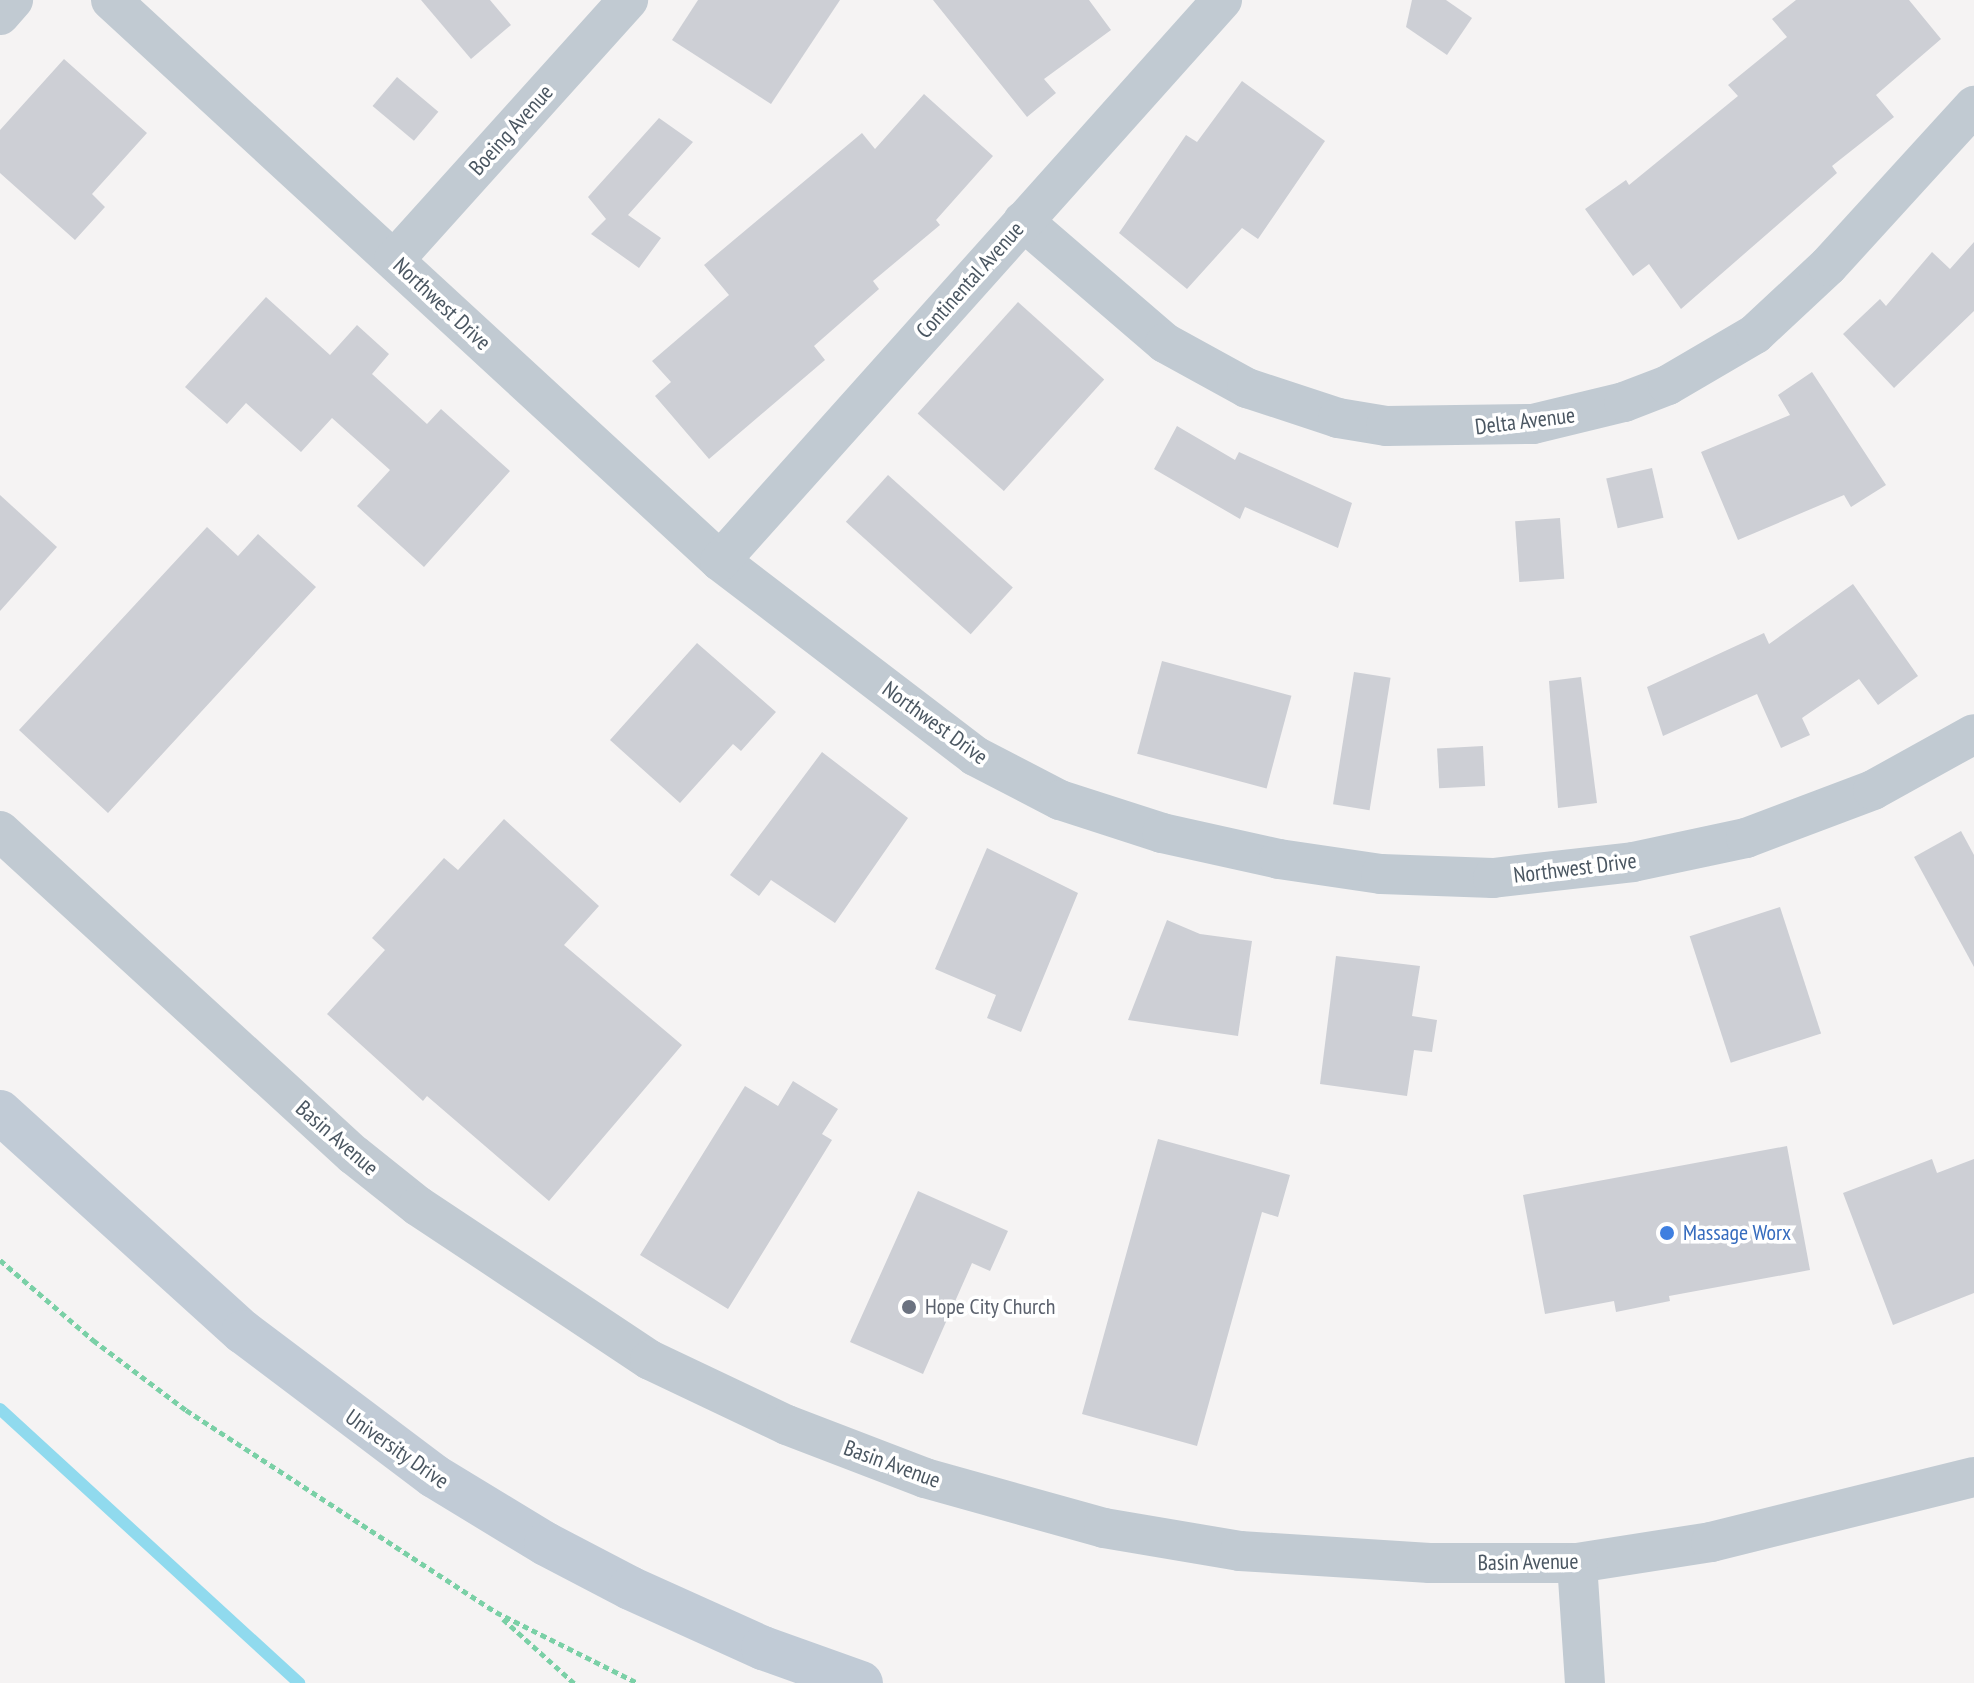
<!DOCTYPE html>
<style>
body{margin:0}
#map{position:relative;width:1974px;height:1683px;overflow:hidden;background:#f5f3f3;font-family:"PT Sans Narrow",sans-serif}
div>[style]{position:absolute}
.stream>*{height:12px;margin:-6px;padding:0 6px;transform-origin:6px;border-radius:6px;background:#90daee}
.building>*{inset:0;background:#cdcfd5;transform-origin:0 0}
.path>*{height:5px;margin-top:-2.5px;transform-origin:0;background:repeating-linear-gradient(90deg,#7ad0a6 0 6px,transparent 0 10px)}
.minor>*{height:40px;margin:-20px;padding:0 20px;transform-origin:20px;border-radius:20px;background:#c1cad2}
.secondary>*{height:44px;margin:-22px;padding:0 22px;transform-origin:22px;border-radius:22px;background:#c1cbd6}
.dots>*{width:22px;height:22px;translate:-50% -50%;box-sizing:border-box;border:4px solid #fff;border-radius:50%}
span{translate:-50% -50%;white-space:nowrap;text-align:center;line-height:1.15;-webkit-text-stroke:7px #fff;paint-order:stroke}
.street-label{font-size:22px;color:#4a5661}
.shop-label{font-size:22px;color:#366cbe}
.left{translate:0 -50%;text-align:left}
.worship-label{font-size:22px;color:#5b616d}
</style>
<div id="map">
<div class="stream">
<i style="left:0;top:1409px;width:406px;rotate:42.5deg"></i>
</div>
<div class="building">
<i style="clip-path:polygon(421px 0,490px 0,511px 25px,471px 59px)"></i>
<i style="clip-path:polygon(698px 0,840px 0,771px 104px,672px 40px)"></i>
<i style="clip-path:polygon(933px 0,1089px 0,1111px 30px,1044px 79px,1056px 93px,1027px 117px)"></i>
<i style="clip-path:polygon(1412px 0,1446px 0,1472px 18px,1447px 55px,1406px 27px)"></i>
<i style="clip-path:polygon(1796px 0,1909px 0,1941px 39px,1876px 95px,1894px 117px,1832px 166px,1837px 173px,1681px 309px,1649px 264px,1633px 276px,1585px 209px,1626px 180px,1629px 185px,1738px 96px,1728px 85px,1787px 37px,1772px 19px)"></i>
<i style="clip-path:polygon(64px 59px,147px 133px,92px 194px,105px 207px,75px 240px,0 173px,0 130px)"></i>
<i style="left:397px;top:77px;width:54px;height:38px;rotate:40deg"></i>
<i style="clip-path:polygon(1242px 81px,1325px 141px,1258px 239px,1242px 228px,1187px 289px,1119px 233px,1186px 135px,1197px 142px)"></i>
<i style="clip-path:polygon(924px 94px,993px 156px,936px 220px,940px 225px,873px 281px,879px 289px,814px 346px,825px 360px,709px 459px,655px 396px,671px 382px,652px 361px,729px 295px,704px 265px,862px 133px,875px 149px)"></i>
<i style="clip-path:polygon(659px 118px,693px 142px,628px 215px,661px 238px,639px 268px,591px 234px,606px 219px,588px 197px)"></i>
<i style="clip-path:polygon(1974px 242px,1974px 311px,1894px 388px,1843px 334px,1880px 299px,1886px 306px,1932px 252px,1950px 269px)"></i>
<i style="clip-path:polygon(266px 297px,330px 355px,357px 325px,389px 354px,372px 374px,427px 424px,441px 409px,510px 471px,424px 567px,357px 506px,390px 470px,332px 418px,301px 452px,246px 403px,227px 424px,185px 387px)"></i>
<i style="left:1018px;top:302px;width:116px;height:150px;rotate:42deg"></i>
<i style="clip-path:polygon(1812px 372px,1886px 485px,1851px 507px,1844px 495px,1738px 540px,1701px 452px,1790px 415px,1778px 395px)"></i>
<i style="clip-path:polygon(1177px 426px,1235px 460px,1239px 452px,1352px 503px,1338px 548px,1245px 507px,1240px 519px,1154px 469px)"></i>
<i style="left:1652px;top:468px;width:51px;height:47px;rotate:77deg"></i>
<i style="left:888px;top:475px;width:168px;height:63px;rotate:42deg"></i>
<i style="clip-path:polygon(0 495px,57px 547px,0 611px)"></i>
<i style="left:1560px;top:518px;width:61px;height:45px;rotate:86deg"></i>
<i style="clip-path:polygon(207px 527px,238px 556px,258px 534px,316px 587px,108px 813px,19px 730px)"></i>
<i style="clip-path:polygon(1853px 584px,1918px 676px,1878px 705px,1859px 679px,1802px 718px,1810px 735px,1781px 748px,1757px 694px,1663px 736px,1647px 687px,1764px 633px,1769px 644px)"></i>
<i style="clip-path:polygon(697px 643px,776px 712px,741px 751px,733px 744px,680px 803px,610px 740px)"></i>
<i style="left:1162px;top:661px;width:134px;height:96px;rotate:15deg"></i>
<i style="left:1354px;top:672px;width:37px;height:134px;rotate:9deg"></i>
<i style="clip-path:polygon(1581px 677px,1597px 803px,1558px 808px,1549px 681px)"></i>
<i style="left:1483px;top:746px;width:40px;height:46px;rotate:87deg"></i>
<i style="clip-path:polygon(822px 752px,908px 818px,835px 923px,771px 880px,759px 896px,730px 875px)"></i>
<i style="clip-path:polygon(504px 819px,599px 906px,564px 945px,682px 1045px,549px 1201px,427px 1096px,423px 1101px,327px 1014px,385px 950px,372px 938px,444px 858px,458px 870px)"></i>
<i style="clip-path:polygon(1961px 831px,1974px 855px,1974px 967px,1914px 857px)"></i>
<i style="clip-path:polygon(987px 848px,1078px 893px,1021px 1032px,987px 1018px,996px 995px,935px 969px)"></i>
<i style="left:1780px;top:907px;width:133px;height:95px;rotate:72deg"></i>
<i style="clip-path:polygon(1167px 920px,1200px 934px,1252px 941px,1238px 1036px,1128px 1020px)"></i>
<i style="clip-path:polygon(1336px 956px,1420px 966px,1412px 1016px,1437px 1020px,1432px 1052px,1414px 1050px,1407px 1096px,1320px 1084px)"></i>
<i style="clip-path:polygon(793px 1081px,838px 1109px,822px 1134px,832px 1140px,728px 1309px,640px 1255px,745px 1086px,778px 1106px)"></i>
<i style="clip-path:polygon(1158px 1139px,1290px 1175px,1278px 1217px,1262px 1212px,1197px 1446px,1082px 1414px)"></i>
<i style="clip-path:polygon(1787px 1146px,1810px 1270px,1669px 1296px,1670px 1301px,1616px 1312px,1614px 1301px,1545px 1314px,1523px 1195px)"></i>
<i style="clip-path:polygon(1932px 1159px,1937px 1173px,1974px 1159px,1974px 1293px,1893px 1325px,1843px 1193px)"></i>
<i style="clip-path:polygon(918px 1191px,1008px 1231px,990px 1271px,972px 1263px,923px 1374px,850px 1342px)"></i>
</div>
<div class="path">
<i style="left:0;top:1260px;width:123px;rotate:40.7deg"></i>
<i style="left:93px;top:1340px;width:116px;rotate:37deg"></i>
<i style="left:186px;top:1410px;width:370px;rotate:33.1deg"></i>
<i style="left:496px;top:1612px;width:159px;rotate:26.6deg"></i>
<i style="left:503px;top:1619px;width:96px;rotate:42deg"></i>
</div>
<div class="minor">
<i style="left:111px;top:0;width:828px;rotate:42.65deg"></i>
<i style="left:720px;top:561px;width:321px;rotate:37.4deg"></i>
<i style="left:975px;top:756px;width:96px;rotate:27.4deg"></i>
<i style="left:1060px;top:800px;width:107px;rotate:17.9deg"></i>
<i style="left:1162px;top:833px;width:120px;rotate:12.5deg"></i>
<i style="left:1279px;top:859px;width:103px;rotate:8.4deg"></i>
<i style="left:1381px;top:874px;width:112px;rotate:2deg"></i>
<i style="left:1493px;top:878px;width:141px;rotate:-6.5deg"></i>
<i style="left:1633px;top:862px;width:116px;rotate:-12deg"></i>
<i style="left:1746px;top:838px;width:136px;rotate:-20.7deg"></i>
<i style="left:1873px;top:790px;width:115px;rotate:-29deg"></i>
<i style="left:0;top:15px;width:20px;rotate:-49deg"></i>
<i style="left:1023px;top:221px;width:187px;rotate:40.7deg"></i>
<i style="left:1165px;top:343px;width:94px;rotate:28.8deg"></i>
<i style="left:1247px;top:388px;width:96px;rotate:18.2deg"></i>
<i style="left:1338px;top:418px;width:49px;rotate:9.5deg"></i>
<i style="left:1386px;top:426px;width:147px;rotate:-0.8deg"></i>
<i style="left:1533px;top:424px;width:94px;rotate:-13.6deg"></i>
<i style="left:1624px;top:402px;width:47px;rotate:-21.1deg"></i>
<i style="left:1668px;top:385px;width:101px;rotate:-30.4deg"></i>
<i style="left:1755px;top:334px;width:100px;rotate:-43deg"></i>
<i style="left:1828px;top:266px;width:217px;rotate:-47.6deg"></i>
<i style="left:394px;top:260px;width:350px;rotate:-48deg"></i>
<i style="left:720px;top:561px;width:753px;rotate:-48.18deg"></i>
<i style="left:0;top:831px;width:480px;rotate:42.5deg"></i>
<i style="left:354px;top:1155px;width:82px;rotate:38.6deg"></i>
<i style="left:418px;top:1206px;width:278px;rotate:33.6deg"></i>
<i style="left:650px;top:1360px;width:152px;rotate:25.4deg"></i>
<i style="left:787px;top:1425px;width:148px;rotate:21deg"></i>
<i style="left:925px;top:1478px;width:186px;rotate:15.6deg"></i>
<i style="left:1104px;top:1528px;width:138px;rotate:9.6deg"></i>
<i style="left:1240px;top:1551px;width:190px;rotate:3.6deg"></i>
<i style="left:1430px;top:1563px;width:147px"></i>
<i style="left:1577px;top:1563px;width:136px;rotate:-8.9deg"></i>
<i style="left:1711px;top:1542px;width:271px;rotate:-13.9deg"></i>
<i style="left:1577px;top:1563px;width:120px;rotate:86.2deg"></i>
</div>
<div class="secondary">
<i style="left:0;top:1112px;width:328px;rotate:42.2deg"></i>
<i style="left:243px;top:1332px;width:239px;rotate:37deg"></i>
<i style="left:434px;top:1476px;width:131px;rotate:31.3deg"></i>
<i style="left:546px;top:1544px;width:95px;rotate:27.6deg"></i>
<i style="left:630px;top:1588px;width:146px;rotate:24.3deg"></i>
<i style="left:763px;top:1648px;width:104px;rotate:19.7deg"></i>
</div>
<div class="dots">
<i style="left:1667px;top:1233px;background:#3f7fe0"></i>
<i style="left:909px;top:1307px;background:#6b7280"></i>
</div>
<div class="street-label">
<span style="left:511px;top:130px;rotate:-48deg">Boeing Avenue</span>
<span style="left:970px;top:280px;rotate:-48deg">Continental Avenue</span>
<span style="left:442px;top:304px;rotate:43deg">Northwest Drive</span>
<span style="left:1525px;top:421px;rotate:-7deg">Delta Avenue</span>
<span style="left:935px;top:723px;rotate:36deg">Northwest Drive</span>
<span style="left:1575px;top:868px;rotate:-7deg">Northwest Drive</span>
<span style="left:337px;top:1138px;rotate:41deg">Basin Avenue</span>
<span style="left:397px;top:1449px;rotate:35deg">University Drive</span>
<span style="left:892px;top:1464px;rotate:20deg">Basin Avenue</span>
<span style="left:1528px;top:1562px;rotate:-1deg">Basin Avenue</span>
</div>
<div class="shop-label">
<span class="left" style="left:1683px;top:1233px">Massage Worx</span>
</div>
<div class="worship-label">
<span class="left" style="left:925px;top:1307px">Hope City Church</span>
</div>
</div>
